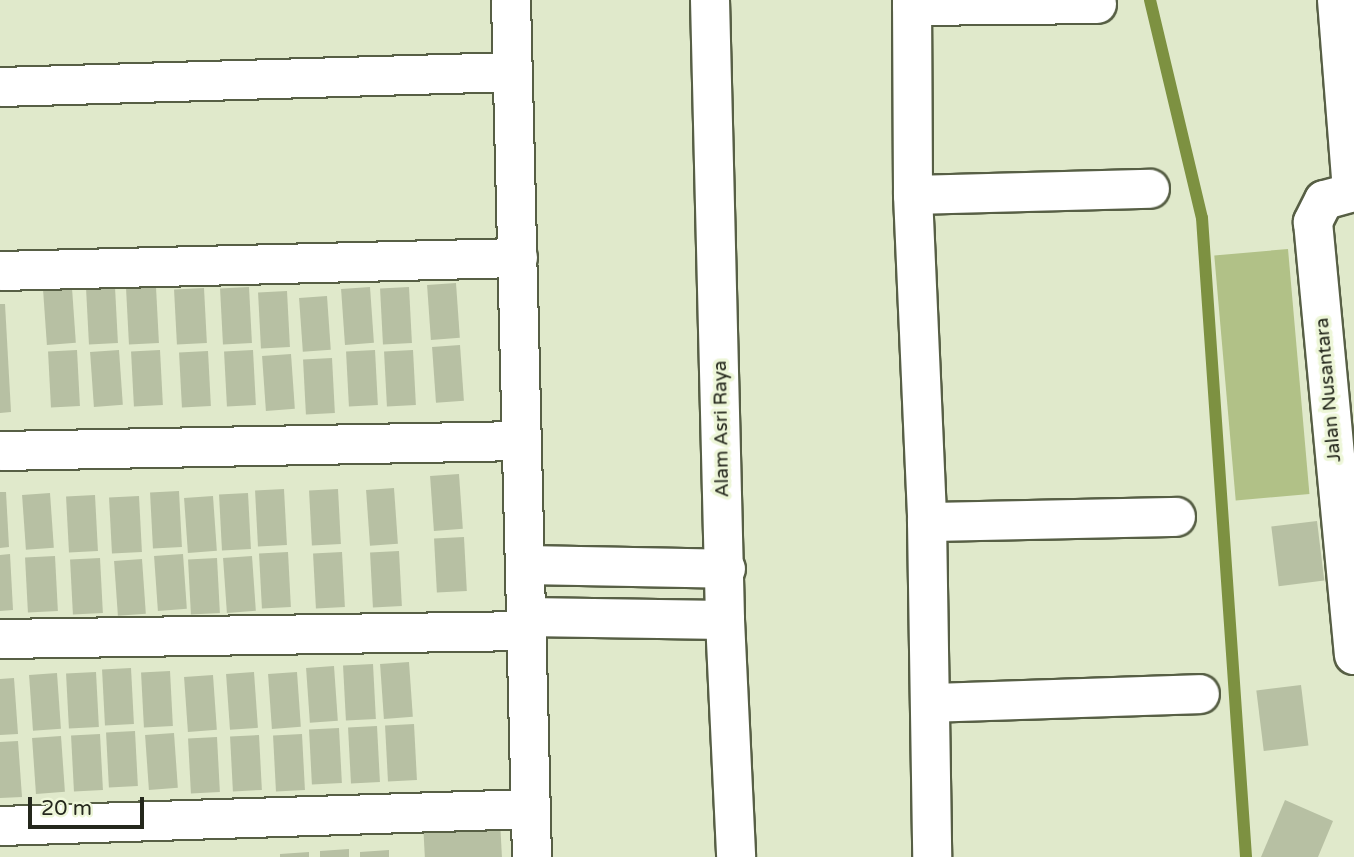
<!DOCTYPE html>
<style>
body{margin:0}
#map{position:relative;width:1354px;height:857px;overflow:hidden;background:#e0e9cb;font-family:"Varela Round",sans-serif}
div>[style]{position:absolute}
.green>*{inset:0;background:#b1c187;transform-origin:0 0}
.stream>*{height:12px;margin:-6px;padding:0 6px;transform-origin:6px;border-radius:6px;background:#7d9141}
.building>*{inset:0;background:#b7c0a3;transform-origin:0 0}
.roads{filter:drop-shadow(2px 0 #575f45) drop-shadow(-2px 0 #575f45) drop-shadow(0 2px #575f45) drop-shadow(0 -2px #575f45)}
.minor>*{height:38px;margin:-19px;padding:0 19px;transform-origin:19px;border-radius:19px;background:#fff}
span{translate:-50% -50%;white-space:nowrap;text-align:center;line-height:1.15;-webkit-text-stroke:7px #edf6d8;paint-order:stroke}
.street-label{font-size:19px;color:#24271c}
.scale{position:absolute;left:28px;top:797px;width:116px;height:32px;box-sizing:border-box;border:4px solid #24271c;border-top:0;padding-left:9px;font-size:21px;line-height:24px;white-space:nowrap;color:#24271c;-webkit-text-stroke:5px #edf6d8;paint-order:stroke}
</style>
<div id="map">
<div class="green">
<i style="left:1288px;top:249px;width:246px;height:74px;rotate:85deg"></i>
</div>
<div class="stream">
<i style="left:1150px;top:0;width:224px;rotate:76.6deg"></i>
<i style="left:1202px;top:218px;width:641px;rotate:86.06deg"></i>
</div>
<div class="building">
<i style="left:456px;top:283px;width:55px;height:29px;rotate:86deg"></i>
<i style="left:115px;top:287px;width:56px;height:29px;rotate:87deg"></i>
<i style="left:156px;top:287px;width:56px;height:30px;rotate:87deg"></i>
<i style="left:249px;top:287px;width:56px;height:29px;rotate:87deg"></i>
<i style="left:370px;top:287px;width:56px;height:29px;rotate:86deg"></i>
<i style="left:409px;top:287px;width:56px;height:29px;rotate:87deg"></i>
<i style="left:72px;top:288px;width:55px;height:29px;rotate:86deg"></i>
<i style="left:204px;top:288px;width:55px;height:30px;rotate:87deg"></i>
<i style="left:287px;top:291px;width:56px;height:29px;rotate:87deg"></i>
<i style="left:327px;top:296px;width:54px;height:28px;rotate:86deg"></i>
<i style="clip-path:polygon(0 304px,5px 304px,11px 412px,0 413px)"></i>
<i style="left:460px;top:345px;width:56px;height:28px;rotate:86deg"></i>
<i style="left:77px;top:350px;width:56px;height:29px;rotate:87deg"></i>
<i style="left:119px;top:350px;width:55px;height:29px;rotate:86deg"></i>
<i style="left:160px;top:350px;width:55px;height:29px;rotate:87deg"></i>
<i style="left:253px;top:350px;width:55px;height:29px;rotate:87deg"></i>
<i style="left:375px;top:350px;width:55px;height:29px;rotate:87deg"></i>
<i style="left:413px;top:350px;width:55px;height:29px;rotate:87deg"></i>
<i style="left:208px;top:351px;width:55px;height:29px;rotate:87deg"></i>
<i style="left:291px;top:354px;width:55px;height:29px;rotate:86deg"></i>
<i style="left:332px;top:358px;width:55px;height:29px;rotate:87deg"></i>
<i style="left:459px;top:474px;width:55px;height:29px;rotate:86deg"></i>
<i style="left:394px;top:488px;width:56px;height:28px;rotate:86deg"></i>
<i style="left:284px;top:489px;width:56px;height:29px;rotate:87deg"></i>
<i style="left:338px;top:489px;width:55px;height:29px;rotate:87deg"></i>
<i style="left:179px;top:491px;width:56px;height:29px;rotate:87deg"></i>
<i style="clip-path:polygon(0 492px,6px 492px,9px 547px,0 548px)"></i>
<i style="left:50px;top:493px;width:55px;height:28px;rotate:86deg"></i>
<i style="left:248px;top:493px;width:56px;height:29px;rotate:87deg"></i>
<i style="left:95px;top:495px;width:56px;height:29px;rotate:87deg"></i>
<i style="left:139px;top:496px;width:56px;height:30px;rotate:87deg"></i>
<i style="left:213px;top:496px;width:55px;height:29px;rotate:86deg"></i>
<i style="left:1317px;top:521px;width:60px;height:46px;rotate:83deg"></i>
<i style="left:464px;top:537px;width:54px;height:30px;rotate:87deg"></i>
<i style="left:399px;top:551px;width:55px;height:29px;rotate:87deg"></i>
<i style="left:288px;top:552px;width:55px;height:29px;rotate:87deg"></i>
<i style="left:342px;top:552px;width:55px;height:29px;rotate:87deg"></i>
<i style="clip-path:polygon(10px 554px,13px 610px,0 611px,0 555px)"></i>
<i style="left:183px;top:554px;width:55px;height:29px;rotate:86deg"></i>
<i style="left:55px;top:556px;width:55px;height:30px;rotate:87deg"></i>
<i style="left:252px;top:556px;width:55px;height:29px;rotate:86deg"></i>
<i style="left:100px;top:558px;width:55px;height:30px;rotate:87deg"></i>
<i style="left:217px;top:558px;width:55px;height:29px;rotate:87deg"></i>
<i style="left:142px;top:559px;width:55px;height:28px;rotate:86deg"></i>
<i style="left:409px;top:662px;width:55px;height:29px;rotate:86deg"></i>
<i style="left:373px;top:664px;width:55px;height:30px;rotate:87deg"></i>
<i style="left:334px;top:666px;width:55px;height:28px;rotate:86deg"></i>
<i style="left:131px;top:668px;width:56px;height:29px;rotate:87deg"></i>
<i style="left:170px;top:671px;width:55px;height:29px;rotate:87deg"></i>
<i style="left:96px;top:672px;width:55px;height:30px;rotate:87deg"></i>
<i style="left:254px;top:672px;width:56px;height:28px;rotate:86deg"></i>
<i style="left:297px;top:672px;width:55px;height:29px;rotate:86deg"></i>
<i style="left:57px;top:673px;width:56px;height:28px;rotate:86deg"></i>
<i style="left:213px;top:675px;width:55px;height:29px;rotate:86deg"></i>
<i style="clip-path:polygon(14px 678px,18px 734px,0 735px,0 679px)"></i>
<i style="left:1301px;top:685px;width:61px;height:45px;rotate:83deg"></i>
<i style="left:414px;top:724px;width:56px;height:29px;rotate:87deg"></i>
<i style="left:377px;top:726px;width:56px;height:29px;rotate:87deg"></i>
<i style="left:339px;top:728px;width:55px;height:30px;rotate:87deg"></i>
<i style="left:135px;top:731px;width:55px;height:29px;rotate:87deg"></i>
<i style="left:174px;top:733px;width:55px;height:29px;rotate:86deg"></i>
<i style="left:100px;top:734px;width:56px;height:29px;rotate:87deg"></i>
<i style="left:302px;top:734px;width:56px;height:29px;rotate:87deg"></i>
<i style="left:259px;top:735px;width:55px;height:29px;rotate:87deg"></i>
<i style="left:61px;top:736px;width:56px;height:29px;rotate:86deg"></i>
<i style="left:217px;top:737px;width:55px;height:29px;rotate:87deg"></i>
<i style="clip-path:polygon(18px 741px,22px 797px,0 798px,0 742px)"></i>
<i style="clip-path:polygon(1285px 800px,1333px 821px,1318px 857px,1261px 857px)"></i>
<i style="left:500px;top:820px;width:37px;height:77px;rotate:87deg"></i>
<i style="clip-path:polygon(349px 849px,349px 857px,320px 857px,320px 851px)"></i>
<i style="clip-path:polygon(389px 850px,389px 857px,360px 857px,360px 852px)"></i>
<i style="clip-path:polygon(309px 852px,309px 857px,280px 857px,280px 854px)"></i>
</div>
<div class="roads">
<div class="minor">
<i style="left:511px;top:0;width:857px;rotate:88.6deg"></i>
<i style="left:710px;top:0;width:620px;rotate:88.61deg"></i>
<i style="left:725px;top:620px;width:237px;rotate:87.3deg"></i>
<i style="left:912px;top:0;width:195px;rotate:89.7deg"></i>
<i style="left:913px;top:195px;width:327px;rotate:87.5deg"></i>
<i style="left:927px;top:522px;width:335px;rotate:89.1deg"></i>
<i style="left:1337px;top:0;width:193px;rotate:85.5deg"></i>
<i style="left:912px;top:6px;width:185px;rotate:-0.6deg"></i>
<i style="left:0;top:87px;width:513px;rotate:-1.67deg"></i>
<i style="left:1354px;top:192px;width:31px;rotate:165deg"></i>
<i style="left:1324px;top:200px;width:25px;rotate:117deg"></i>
<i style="left:1313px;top:222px;width:435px;rotate:84.6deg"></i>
<i style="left:913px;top:195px;width:237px;rotate:-1.5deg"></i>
<i style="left:0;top:271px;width:518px;rotate:-1.44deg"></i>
<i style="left:0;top:451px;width:522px;rotate:-1.1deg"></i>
<i style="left:927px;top:522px;width:249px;rotate:-1.2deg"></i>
<i style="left:526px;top:565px;width:200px;rotate:1.1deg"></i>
<i style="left:527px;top:617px;width:198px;rotate:0.9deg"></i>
<i style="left:0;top:639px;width:527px;rotate:-0.87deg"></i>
<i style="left:931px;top:703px;width:269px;rotate:-1.9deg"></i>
<i style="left:0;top:826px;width:531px;rotate:-1.83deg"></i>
</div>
</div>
<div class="street-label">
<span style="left:1329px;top:390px;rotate:-95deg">Jalan Nusantara</span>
<span style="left:722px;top:429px;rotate:-91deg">Alam Asri Raya</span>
</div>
<div class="scale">20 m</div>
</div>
